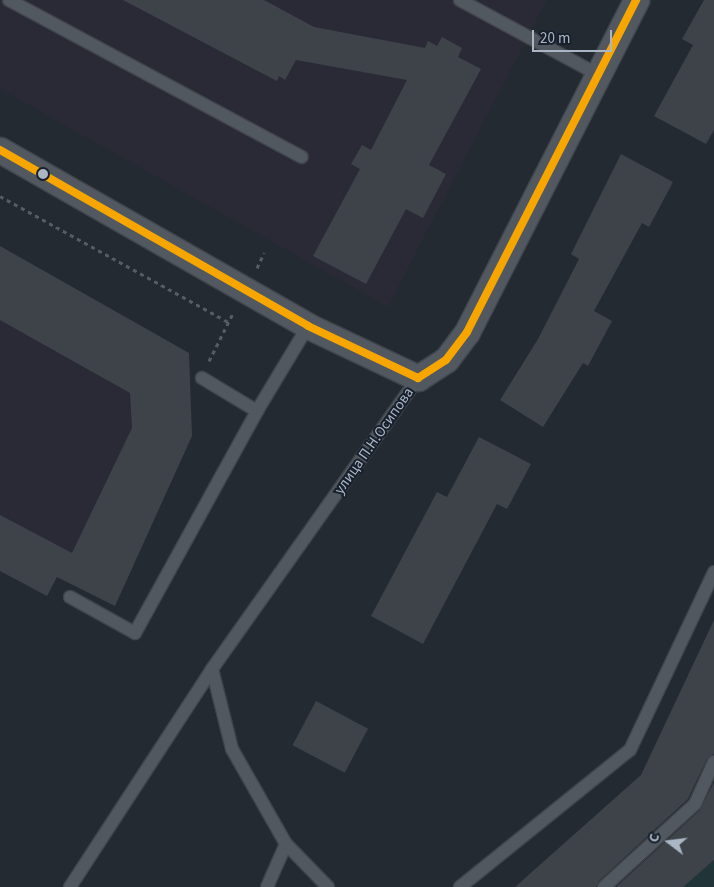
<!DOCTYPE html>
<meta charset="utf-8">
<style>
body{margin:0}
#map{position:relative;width:714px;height:887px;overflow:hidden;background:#242a31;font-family:"Source Sans 3",sans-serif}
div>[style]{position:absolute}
.medical>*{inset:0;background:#2a2a37}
.green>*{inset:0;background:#213437}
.building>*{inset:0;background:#3e434a;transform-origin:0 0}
.path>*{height:3px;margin-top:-1.5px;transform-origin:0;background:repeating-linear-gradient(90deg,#555c63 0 4px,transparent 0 8px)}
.roads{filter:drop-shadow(1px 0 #40444a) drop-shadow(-1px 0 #40444a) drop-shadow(0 1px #40444a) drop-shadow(0 -1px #40444a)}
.lane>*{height:12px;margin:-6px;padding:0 6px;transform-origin:6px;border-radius:6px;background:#525860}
.street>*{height:25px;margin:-12.5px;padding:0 12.5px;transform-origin:12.5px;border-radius:12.5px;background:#525860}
.bus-1>*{height:8px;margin:-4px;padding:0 4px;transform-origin:4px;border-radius:4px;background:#f7a600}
.dots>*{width:14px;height:14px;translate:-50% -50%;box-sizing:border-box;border:2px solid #17202c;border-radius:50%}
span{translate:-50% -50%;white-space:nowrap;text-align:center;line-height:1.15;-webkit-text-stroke:4px #17202c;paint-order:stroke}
.street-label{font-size:15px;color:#abb6c5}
.north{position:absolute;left:644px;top:817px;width:50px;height:50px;-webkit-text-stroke:4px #17202c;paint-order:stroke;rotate:285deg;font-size:14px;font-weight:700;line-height:20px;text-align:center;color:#abb6c5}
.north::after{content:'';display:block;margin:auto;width:18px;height:22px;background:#abb6c5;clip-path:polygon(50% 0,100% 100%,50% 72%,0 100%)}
.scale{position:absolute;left:532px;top:30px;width:80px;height:22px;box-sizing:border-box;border:2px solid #abb6c5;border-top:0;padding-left:6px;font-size:15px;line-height:18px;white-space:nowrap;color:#abb6c5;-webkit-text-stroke:4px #17202c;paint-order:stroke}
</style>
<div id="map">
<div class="medical">
<i style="clip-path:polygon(0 0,547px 0,388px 307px,0 89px)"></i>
<i style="clip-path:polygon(0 246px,189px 353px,192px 436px,115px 606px,57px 577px,47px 596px,0 571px)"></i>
</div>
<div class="green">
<i style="clip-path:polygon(714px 860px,714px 887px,683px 887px)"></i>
</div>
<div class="building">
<i style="clip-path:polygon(123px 0,264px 0,314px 27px,425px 48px,428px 41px,437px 46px,442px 37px,462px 48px,458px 57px,481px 69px,429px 165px,446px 174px,423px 218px,406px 209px,366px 284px,313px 256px,360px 169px,351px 164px,362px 145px,371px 150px,407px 80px,296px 60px,285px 80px,279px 76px,277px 81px)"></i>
<i style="clip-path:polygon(704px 0,714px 0,714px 130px,706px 144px,654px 116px,693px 45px,682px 39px)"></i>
<i style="clip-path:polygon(621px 154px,673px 182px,649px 227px,642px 223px,594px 311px,612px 321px,588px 366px,583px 363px,543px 427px,500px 400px,538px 339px,579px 259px,571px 254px)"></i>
<i style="clip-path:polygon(0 246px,189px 353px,192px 436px,115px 606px,57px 577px,47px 596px,0 571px,0 515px,72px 553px,132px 428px,130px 393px,0 320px)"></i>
<i style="clip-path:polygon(479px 437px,531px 464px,507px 509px,497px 504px,423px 644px,371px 616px,437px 492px,447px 497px)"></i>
<i style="clip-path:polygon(714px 620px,714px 754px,707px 759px,688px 799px,599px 881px,596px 887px,515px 887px,641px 775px)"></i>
<i style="left:316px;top:701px;width:59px;height:50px;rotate:28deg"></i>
<i style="clip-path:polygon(714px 782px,714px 860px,683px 887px,616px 887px,700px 810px)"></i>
</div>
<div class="path">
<i style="left:0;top:196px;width:260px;rotate:28.9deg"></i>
<i style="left:257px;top:268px;width:17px;rotate:-65deg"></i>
<i style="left:209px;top:361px;width:54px;rotate:-63.4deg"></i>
</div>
<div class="roads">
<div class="lane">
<i style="left:9px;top:0;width:332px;rotate:28.2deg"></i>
<i style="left:460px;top:0;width:156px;rotate:28.4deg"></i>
<i style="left:202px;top:378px;width:64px;rotate:31deg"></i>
<i style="left:70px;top:597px;width:74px;rotate:29deg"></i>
<i style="left:135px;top:633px;width:253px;rotate:-61.2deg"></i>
<i style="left:257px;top:411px;width:99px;rotate:-59deg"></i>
<i style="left:70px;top:887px;width:260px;rotate:-56.9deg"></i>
<i style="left:267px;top:887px;width:47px;rotate:-66.2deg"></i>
<i style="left:328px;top:887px;width:60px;rotate:-134.3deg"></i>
<i style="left:286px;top:844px;width:109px;rotate:-119.6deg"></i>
<i style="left:232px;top:749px;width:82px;rotate:-104deg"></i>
<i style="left:212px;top:669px;width:357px;rotate:-54.7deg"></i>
<i style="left:460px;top:887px;width:218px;rotate:-38.9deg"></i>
<i style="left:630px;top:750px;width:197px;rotate:-64.7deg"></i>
<i style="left:604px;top:887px;width:123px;rotate:-42.4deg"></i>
<i style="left:695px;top:804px;width:46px;rotate:-65.7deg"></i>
</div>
<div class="street">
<i style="left:0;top:150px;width:355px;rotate:29.7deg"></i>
<i style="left:308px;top:326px;width:122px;rotate:25.3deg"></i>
<i style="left:418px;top:378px;width:33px;rotate:-33deg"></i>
<i style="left:446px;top:360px;width:35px;rotate:-53deg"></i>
<i style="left:467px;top:332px;width:373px;rotate:-63deg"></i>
</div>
</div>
<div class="bus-1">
<i style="left:0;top:150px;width:355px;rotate:29.7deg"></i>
<i style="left:308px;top:326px;width:122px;rotate:25.3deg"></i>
<i style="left:418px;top:378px;width:33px;rotate:-33deg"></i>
<i style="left:446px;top:360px;width:35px;rotate:-53deg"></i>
<i style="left:467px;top:332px;width:373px;rotate:-63deg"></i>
</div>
<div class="dots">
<i style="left:43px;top:174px;background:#abb6c5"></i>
</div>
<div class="street-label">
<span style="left:374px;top:441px;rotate:-55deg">улица П.Н.Осипова</span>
</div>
<div class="north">С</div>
<div class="scale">20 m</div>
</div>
